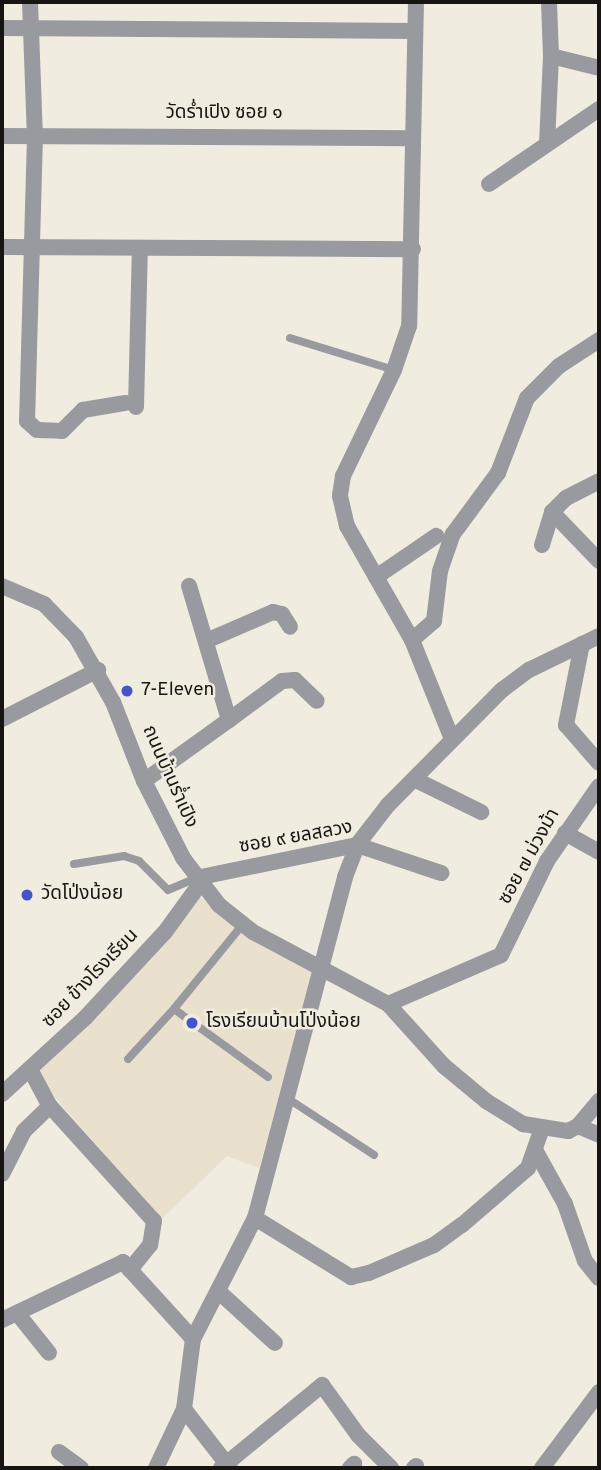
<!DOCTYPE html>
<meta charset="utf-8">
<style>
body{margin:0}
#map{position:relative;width:601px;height:1470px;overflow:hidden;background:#f1ece0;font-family:Overpass,"Noto Sans Thai",sans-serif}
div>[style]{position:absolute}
.built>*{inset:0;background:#e9e0ce}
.lane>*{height:8px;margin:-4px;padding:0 4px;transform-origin:4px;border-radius:4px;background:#999a9f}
.street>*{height:16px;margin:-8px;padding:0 8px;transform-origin:8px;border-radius:8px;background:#999a9f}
.dots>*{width:19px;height:19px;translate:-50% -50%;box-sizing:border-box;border:4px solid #f1ece0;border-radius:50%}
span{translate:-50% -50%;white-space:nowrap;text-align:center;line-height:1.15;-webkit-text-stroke:5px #f1ece0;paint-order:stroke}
.street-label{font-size:19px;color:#171511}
.poi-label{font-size:19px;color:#171511}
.left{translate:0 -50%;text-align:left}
.frame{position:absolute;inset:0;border:4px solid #171511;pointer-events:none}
</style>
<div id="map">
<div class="built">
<i style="clip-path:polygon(198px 895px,235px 927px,313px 971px,259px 1168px,227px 1156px,162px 1219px,35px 1075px)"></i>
</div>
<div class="lane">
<i style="left:290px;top:338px;width:109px;rotate:17.1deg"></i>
<i style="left:74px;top:864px;width:51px;rotate:-9.1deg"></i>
<i style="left:124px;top:856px;width:16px;rotate:18deg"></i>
<i style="left:139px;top:861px;width:41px;rotate:45deg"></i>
<i style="left:168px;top:890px;width:30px;rotate:-23deg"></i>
<i style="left:243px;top:924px;width:109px;rotate:129.1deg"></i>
<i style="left:174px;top:1009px;width:116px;rotate:35.9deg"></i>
<i style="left:128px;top:1059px;width:68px;rotate:-47.4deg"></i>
<i style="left:287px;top:1098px;width:104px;rotate:33.2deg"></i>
</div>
<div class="street">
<i style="left:30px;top:2px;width:134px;rotate:87.9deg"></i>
<i style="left:35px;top:136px;width:285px;rotate:91.6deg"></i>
<i style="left:27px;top:421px;width:13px;rotate:42deg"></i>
<i style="left:37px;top:430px;width:25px;rotate:2deg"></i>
<i style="left:62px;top:431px;width:30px;rotate:-45deg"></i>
<i style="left:83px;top:410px;width:43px;rotate:-9.5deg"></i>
<i style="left:416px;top:2px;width:324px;rotate:91.2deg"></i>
<i style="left:409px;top:326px;width:46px;rotate:108.8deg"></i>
<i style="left:394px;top:370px;width:118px;rotate:115.7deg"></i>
<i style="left:343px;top:476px;width:20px;rotate:99deg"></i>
<i style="left:340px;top:496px;width:31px;rotate:77deg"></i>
<i style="left:347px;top:526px;width:131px;rotate:60.3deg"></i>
<i style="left:412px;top:640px;width:107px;rotate:68deg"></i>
<i style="left:549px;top:2px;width:54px;rotate:87.9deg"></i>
<i style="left:2px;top:28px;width:413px;rotate:0.4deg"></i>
<i style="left:2px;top:136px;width:411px;rotate:0.3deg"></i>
<i style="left:547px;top:144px;width:88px;rotate:-87.4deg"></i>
<i style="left:551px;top:56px;width:49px;rotate:14deg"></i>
<i style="left:489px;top:184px;width:133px;rotate:-34.3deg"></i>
<i style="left:2px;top:247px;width:411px;rotate:0.3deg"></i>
<i style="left:136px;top:407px;width:159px;rotate:-88.6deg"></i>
<i style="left:552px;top:512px;width:68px;rotate:46.2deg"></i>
<i style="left:542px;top:545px;width:34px;rotate:-73deg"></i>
<i style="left:552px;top:512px;width:20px;rotate:-45deg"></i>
<i style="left:566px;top:498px;width:37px;rotate:-27deg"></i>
<i style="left:376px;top:577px;width:73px;rotate:-34.3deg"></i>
<i style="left:2px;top:586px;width:46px;rotate:23.2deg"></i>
<i style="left:44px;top:604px;width:46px;rotate:45.9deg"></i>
<i style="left:76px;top:637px;width:75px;rotate:60.4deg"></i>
<i style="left:113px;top:702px;width:85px;rotate:68.6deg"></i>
<i style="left:144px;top:781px;width:86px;rotate:63.1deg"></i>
<i style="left:183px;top:858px;width:59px;rotate:52.5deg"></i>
<i style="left:219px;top:905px;width:43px;rotate:38.5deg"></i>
<i style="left:253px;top:932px;width:153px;rotate:28.1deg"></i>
<i style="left:388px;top:1004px;width:84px;rotate:47.9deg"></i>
<i style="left:444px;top:1066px;width:55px;rotate:39.8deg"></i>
<i style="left:486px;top:1101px;width:44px;rotate:31.9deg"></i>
<i style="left:523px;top:1124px;width:46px;rotate:8.8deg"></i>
<i style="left:568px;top:1131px;width:11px;rotate:-27deg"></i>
<i style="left:578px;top:1126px;width:33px;rotate:-50deg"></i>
<i style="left:412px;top:640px;width:29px;rotate:-41deg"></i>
<i style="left:434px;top:621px;width:50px;rotate:-83.2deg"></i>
<i style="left:440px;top:571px;width:39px;rotate:-71deg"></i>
<i style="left:453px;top:534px;width:76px;rotate:-53.6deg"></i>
<i style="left:498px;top:473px;width:80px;rotate:-68.9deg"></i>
<i style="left:527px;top:398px;width:45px;rotate:-45deg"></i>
<i style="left:559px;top:366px;width:48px;rotate:-33deg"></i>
<i style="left:206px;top:641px;width:73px;rotate:-23.4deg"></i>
<i style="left:273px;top:612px;width:9px;rotate:13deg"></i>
<i style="left:282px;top:614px;width:15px;rotate:58deg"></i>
<i style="left:582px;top:644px;width:83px;rotate:101.2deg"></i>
<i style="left:566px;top:725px;width:50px;rotate:49deg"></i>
<i style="left:2px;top:719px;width:108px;rotate:-27deg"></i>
<i style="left:229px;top:720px;width:66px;rotate:-36.3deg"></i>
<i style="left:282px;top:681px;width:13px;rotate:-4deg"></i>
<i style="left:295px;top:680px;width:30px;rotate:44deg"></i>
<i style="left:414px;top:779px;width:75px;rotate:26.2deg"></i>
<i style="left:144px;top:781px;width:105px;rotate:-35.7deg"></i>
<i style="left:229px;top:720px;width:140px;rotate:-106.6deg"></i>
<i style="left:565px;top:833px;width:39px;rotate:29deg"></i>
<i style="left:196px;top:878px;width:164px;rotate:-11.6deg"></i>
<i style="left:357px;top:845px;width:89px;rotate:18.4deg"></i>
<i style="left:388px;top:1004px;width:123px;rotate:-23.4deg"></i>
<i style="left:501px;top:955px;width:105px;rotate:-63.9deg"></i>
<i style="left:547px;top:861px;width:91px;rotate:-55.3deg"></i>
<i style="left:31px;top:1071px;width:40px;rotate:62deg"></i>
<i style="left:50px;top:1106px;width:155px;rotate:47.9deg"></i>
<i style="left:154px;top:1221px;width:24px;rotate:99deg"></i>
<i style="left:150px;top:1245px;width:32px;rotate:129deg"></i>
<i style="left:2px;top:1094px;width:113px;rotate:-42.5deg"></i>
<i style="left:85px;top:1018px;width:117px;rotate:-47.1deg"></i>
<i style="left:165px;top:932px;width:59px;rotate:-53.9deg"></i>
<i style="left:578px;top:1126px;width:23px;rotate:23deg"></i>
<i style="left:535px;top:1150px;width:62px;rotate:60.9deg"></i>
<i style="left:565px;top:1204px;width:60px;rotate:70.7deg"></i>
<i style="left:585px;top:1261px;width:22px;rotate:51deg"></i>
<i style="left:2px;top:1174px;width:48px;rotate:-62.9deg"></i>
<i style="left:24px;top:1131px;width:36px;rotate:-44deg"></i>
<i style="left:255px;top:1218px;width:113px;rotate:31.6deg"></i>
<i style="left:351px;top:1277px;width:18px;rotate:-13deg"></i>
<i style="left:369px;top:1273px;width:71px;rotate:-23.3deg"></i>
<i style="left:434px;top:1245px;width:34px;rotate:-36deg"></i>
<i style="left:462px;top:1225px;width:87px;rotate:-40.8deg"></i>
<i style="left:528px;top:1168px;width:42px;rotate:-70.7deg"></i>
<i style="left:218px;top:1291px;width:77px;rotate:42.4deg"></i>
<i style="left:17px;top:1313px;width:51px;rotate:51.3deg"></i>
<i style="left:2px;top:1320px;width:134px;rotate:-25.6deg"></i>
<i style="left:123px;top:1262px;width:104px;rotate:47.7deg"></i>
<i style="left:184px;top:1409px;width:75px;rotate:52.1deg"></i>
<i style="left:59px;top:1452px;width:27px;rotate:36deg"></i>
<i style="left:156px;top:1468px;width:65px;rotate:-64.6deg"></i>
<i style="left:184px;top:1409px;width:71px;rotate:-82.7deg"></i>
<i style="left:193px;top:1339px;width:136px;rotate:-62.9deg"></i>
<i style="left:255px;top:1218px;width:353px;rotate:-75.2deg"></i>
<i style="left:345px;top:877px;width:34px;rotate:-69deg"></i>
<i style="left:357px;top:845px;width:51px;rotate:-52.2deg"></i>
<i style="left:388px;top:805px;width:162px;rotate:-45.3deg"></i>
<i style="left:502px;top:690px;width:34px;rotate:-37deg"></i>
<i style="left:529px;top:670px;width:78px;rotate:-25.9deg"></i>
<i style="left:221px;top:1468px;width:131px;rotate:-39.4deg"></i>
<i style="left:322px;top:1385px;width:62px;rotate:54.2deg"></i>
<i style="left:358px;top:1435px;width:47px;rotate:45deg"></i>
<i style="left:350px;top:1468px;width:6px;rotate:-45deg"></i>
<i style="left:414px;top:1468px;width:3px;rotate:-45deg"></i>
<i style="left:542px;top:1468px;width:95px;rotate:-53.1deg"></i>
</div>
<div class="dots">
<i style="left:127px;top:691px;background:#4355c9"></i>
<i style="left:27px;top:895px;background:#4355c9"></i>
<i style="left:192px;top:1023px;background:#4355c9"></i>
</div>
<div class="street-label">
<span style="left:224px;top:114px">วัดร่ำเปิง ซอย ๑</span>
<span style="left:169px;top:777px;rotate:66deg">ถนนบ้านร่ำเปิง</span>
<span style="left:296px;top:838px;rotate:-10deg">ซอย ๙ ยลสลวง</span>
<span style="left:530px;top:857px;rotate:-61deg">ซอย ๗ ม่วงม้า</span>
<span style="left:91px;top:979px;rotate:-46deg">ซอย ข้างโรงเรียน</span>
</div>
<div class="poi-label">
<span class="left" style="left:141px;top:691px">7-Eleven</span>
<span class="left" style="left:41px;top:895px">วัดโป่งน้อย</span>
<span class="left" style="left:206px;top:1023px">โรงเรียนบ้านโป่งน้อย</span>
</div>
<div class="frame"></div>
</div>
